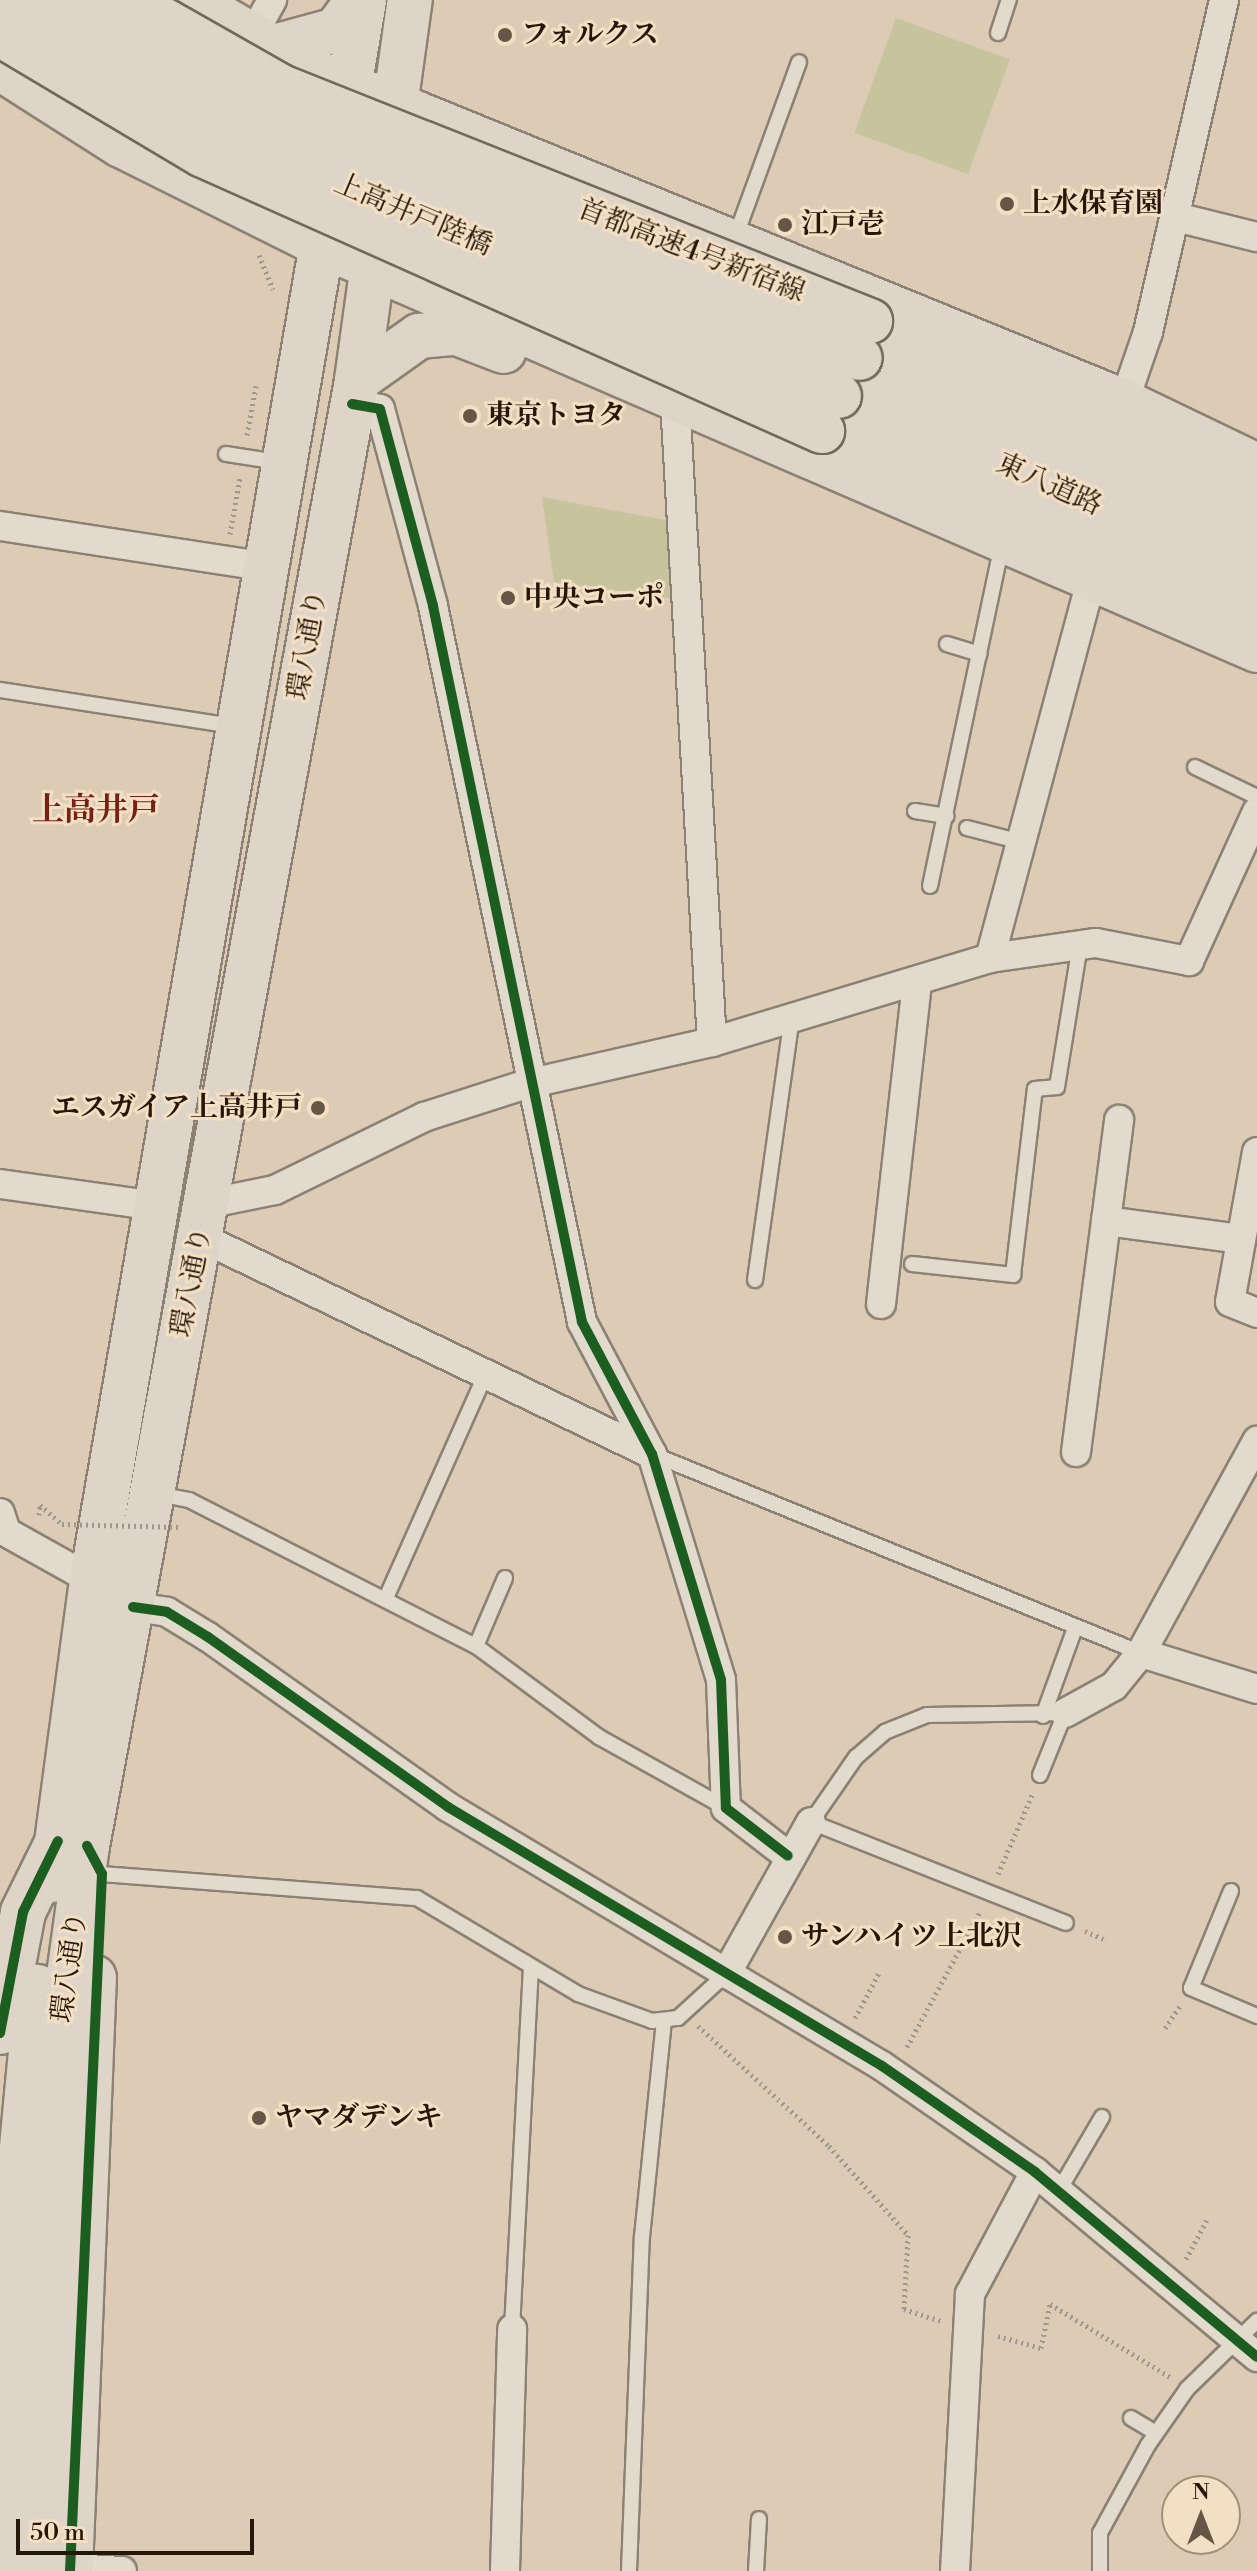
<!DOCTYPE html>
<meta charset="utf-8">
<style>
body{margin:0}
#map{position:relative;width:1257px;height:2571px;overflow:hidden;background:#dcccb5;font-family:"Libre Bodoni","Noto Serif JP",serif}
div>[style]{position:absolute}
.green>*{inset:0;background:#c6c39d;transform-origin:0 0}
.path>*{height:5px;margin-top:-2.5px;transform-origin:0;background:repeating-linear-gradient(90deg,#9f978d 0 2px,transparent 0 6px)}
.roads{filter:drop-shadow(2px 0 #8c8173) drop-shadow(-2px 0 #8c8173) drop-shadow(0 2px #8c8173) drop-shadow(0 -2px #8c8173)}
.lane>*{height:14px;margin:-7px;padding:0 7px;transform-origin:7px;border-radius:7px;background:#e3dace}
.street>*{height:28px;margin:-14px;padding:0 14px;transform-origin:14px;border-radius:14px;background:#e3dace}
.primary>*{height:44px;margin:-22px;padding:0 22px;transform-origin:22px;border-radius:22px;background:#ded4c7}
.highway>*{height:44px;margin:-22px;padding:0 22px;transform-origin:22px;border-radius:22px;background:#ded4c7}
.path-bridge>*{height:5px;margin-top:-2.5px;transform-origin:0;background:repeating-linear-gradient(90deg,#9f978d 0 2px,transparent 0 6px)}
.bridges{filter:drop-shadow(2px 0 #72685b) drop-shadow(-2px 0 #72685b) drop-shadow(0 2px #72685b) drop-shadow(0 -2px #72685b)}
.primary-bridge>*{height:44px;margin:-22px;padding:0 22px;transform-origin:22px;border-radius:22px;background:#ded4c7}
.highway-bridge>*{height:44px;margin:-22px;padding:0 22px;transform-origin:22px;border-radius:22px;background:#ded4c7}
.cycleway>*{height:10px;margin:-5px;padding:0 5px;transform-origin:5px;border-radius:5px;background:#1b5e20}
.dots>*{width:22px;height:22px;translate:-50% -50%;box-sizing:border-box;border:4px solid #f3e0c4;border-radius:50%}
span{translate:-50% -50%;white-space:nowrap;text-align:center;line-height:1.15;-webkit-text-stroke:6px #f3e0c4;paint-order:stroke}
.poi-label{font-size:28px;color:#251709;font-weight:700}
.left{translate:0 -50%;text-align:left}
.right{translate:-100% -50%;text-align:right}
.street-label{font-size:28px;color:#251709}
.quarter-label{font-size:32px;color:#7a1f14;font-weight:700}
.north{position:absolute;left:1161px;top:2475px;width:80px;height:80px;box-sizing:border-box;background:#f3e0c4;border:2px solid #a19079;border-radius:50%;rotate:0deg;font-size:22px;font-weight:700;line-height:32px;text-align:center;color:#251709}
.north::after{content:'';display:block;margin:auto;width:28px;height:36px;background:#655645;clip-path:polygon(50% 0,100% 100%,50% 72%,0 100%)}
.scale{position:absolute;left:16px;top:2519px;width:238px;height:36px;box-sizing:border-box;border:4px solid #251709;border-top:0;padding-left:10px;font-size:24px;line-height:28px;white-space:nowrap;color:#251709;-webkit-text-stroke:6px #f3e0c4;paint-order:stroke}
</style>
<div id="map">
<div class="green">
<i style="left:896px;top:18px;width:121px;height:122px;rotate:20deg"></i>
<i style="clip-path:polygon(542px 497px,676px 522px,682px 600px,554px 582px)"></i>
</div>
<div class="path">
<i style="left:259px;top:255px;width:37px;rotate:68deg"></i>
<i style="left:247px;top:435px;width:50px;rotate:-79.6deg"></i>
<i style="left:230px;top:534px;width:58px;rotate:-80deg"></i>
<i style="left:39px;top:1515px;width:10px;rotate:-84deg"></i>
<i style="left:40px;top:1505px;width:29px;rotate:41deg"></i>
<i style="left:998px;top:1874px;width:86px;rotate:-66.7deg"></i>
<i style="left:1085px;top:1931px;width:24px;rotate:24deg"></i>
<i style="left:855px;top:2018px;width:51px;rotate:-61.9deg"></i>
<i style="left:698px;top:2026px;width:178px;rotate:42.5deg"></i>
<i style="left:829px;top:2146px;width:119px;rotate:48.4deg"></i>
<i style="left:908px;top:2235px;width:74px;rotate:93.1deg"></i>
<i style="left:904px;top:2309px;width:40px;rotate:18deg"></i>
<i style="left:1165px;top:2028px;width:27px;rotate:-56deg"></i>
<i style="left:907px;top:2047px;width:153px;rotate:-61.6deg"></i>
<i style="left:1186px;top:2259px;width:47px;rotate:-61.8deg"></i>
<i style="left:998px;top:2336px;width:45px;rotate:15.6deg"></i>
<i style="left:1041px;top:2348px;width:45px;rotate:-78.4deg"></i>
<i style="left:1050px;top:2304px;width:140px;rotate:31.3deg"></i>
</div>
<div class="roads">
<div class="lane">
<i style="left:998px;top:33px;width:35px;rotate:-72deg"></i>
<i style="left:735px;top:238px;width:187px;rotate:-70deg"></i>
<i style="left:226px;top:454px;width:53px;rotate:8.7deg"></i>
<i style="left:947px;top:644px;width:34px;rotate:17deg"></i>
<i style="left:0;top:690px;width:236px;rotate:8.8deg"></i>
<i style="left:1195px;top:767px;width:69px;rotate:25.8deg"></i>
<i style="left:915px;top:811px;width:32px;rotate:9deg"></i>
<i style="left:967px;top:828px;width:56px;rotate:14.5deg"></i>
<i style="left:930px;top:886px;width:349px;rotate:-78.1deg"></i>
<i style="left:912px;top:1264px;width:102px;rotate:6.2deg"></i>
<i style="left:1013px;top:1275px;width:187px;rotate:-83.3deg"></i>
<i style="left:1035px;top:1089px;width:22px;rotate:-5deg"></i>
<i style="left:1057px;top:1087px;width:144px;rotate:-80.8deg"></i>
<i style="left:755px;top:1280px;width:265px;rotate:-82deg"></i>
<i style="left:652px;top:1454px;width:528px;rotate:22.14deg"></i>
<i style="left:158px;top:1494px;width:32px;rotate:11deg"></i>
<i style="left:189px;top:1500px;width:322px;rotate:27deg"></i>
<i style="left:476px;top:1646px;width:153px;rotate:36.5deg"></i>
<i style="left:599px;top:1737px;width:145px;rotate:29.2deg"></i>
<i style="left:386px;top:1598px;width:246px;rotate:-66deg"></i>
<i style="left:476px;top:1646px;width:74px;rotate:-66.9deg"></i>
<i style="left:1043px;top:1716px;width:94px;rotate:-70deg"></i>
<i style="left:1040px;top:1775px;width:67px;rotate:-68deg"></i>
<i style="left:1065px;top:1713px;width:138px;rotate:179.2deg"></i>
<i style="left:927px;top:1715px;width:45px;rotate:158deg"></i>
<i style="left:885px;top:1732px;width:38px;rotate:139deg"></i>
<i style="left:856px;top:1757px;width:79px;rotate:124.7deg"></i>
<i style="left:811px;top:1822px;width:274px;rotate:21.6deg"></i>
<i style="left:102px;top:1874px;width:316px;rotate:4.4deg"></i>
<i style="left:417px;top:1898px;width:187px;rotate:30.8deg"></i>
<i style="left:578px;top:1994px;width:79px;rotate:20deg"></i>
<i style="left:652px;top:2021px;width:26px;rotate:-7deg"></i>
<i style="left:678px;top:2018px;width:65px;rotate:-42.5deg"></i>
<i style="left:1231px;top:1891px;width:105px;rotate:112.4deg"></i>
<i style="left:1191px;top:1988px;width:72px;rotate:23deg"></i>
<i style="left:1058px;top:2192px;width:87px;rotate:-59.6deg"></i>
<i style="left:512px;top:2329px;width:361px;rotate:-87deg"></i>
<i style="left:1131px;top:2418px;width:29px;rotate:31deg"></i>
<i style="left:629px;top:2571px;width:334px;rotate:-87.8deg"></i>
<i style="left:642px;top:2237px;width:218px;rotate:-84.2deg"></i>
<i style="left:756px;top:2571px;width:52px;rotate:-86.7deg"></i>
<i style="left:1100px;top:2571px;width:38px;rotate:-90deg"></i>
<i style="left:1100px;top:2533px;width:100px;rotate:-61.4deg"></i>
<i style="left:1148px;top:2445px;width:68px;rotate:-55.1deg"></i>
<i style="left:1187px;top:2389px;width:98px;rotate:-44.2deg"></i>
</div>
<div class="street">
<i style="left:250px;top:40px;width:46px;rotate:-61.2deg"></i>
<i style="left:1176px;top:217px;width:83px;rotate:13.9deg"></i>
<i style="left:675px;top:401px;width:642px;rotate:86.7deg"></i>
<i style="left:1124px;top:402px;width:74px;rotate:-71.1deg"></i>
<i style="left:1148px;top:332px;width:341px;rotate:-77.1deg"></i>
<i style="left:352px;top:404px;width:28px;rotate:10deg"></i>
<i style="left:380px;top:409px;width:204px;rotate:74.9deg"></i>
<i style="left:433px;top:606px;width:731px;rotate:78.24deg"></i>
<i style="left:582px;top:1322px;width:149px;rotate:62.1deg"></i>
<i style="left:652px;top:1454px;width:236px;rotate:73deg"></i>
<i style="left:721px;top:1680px;width:128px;rotate:87.8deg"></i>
<i style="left:726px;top:1808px;width:78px;rotate:37.7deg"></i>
<i style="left:0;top:526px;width:272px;rotate:8.7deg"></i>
<i style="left:990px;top:958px;width:107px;rotate:-8.1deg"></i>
<i style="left:1096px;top:943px;width:95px;rotate:11deg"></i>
<i style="left:1189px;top:961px;width:164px;rotate:-65.5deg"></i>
<i style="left:1257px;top:1152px;width:152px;rotate:100.2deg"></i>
<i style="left:1230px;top:1302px;width:29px;rotate:22deg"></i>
<i style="left:0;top:1184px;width:159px;rotate:8deg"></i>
<i style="left:206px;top:1204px;width:70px;rotate:-11.5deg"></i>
<i style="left:275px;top:1190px;width:166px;rotate:-26.1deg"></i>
<i style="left:424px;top:1117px;width:108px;rotate:-17.8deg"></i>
<i style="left:527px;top:1084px;width:190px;rotate:-12.8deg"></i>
<i style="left:712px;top:1042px;width:290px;rotate:-16.8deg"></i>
<i style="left:990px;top:958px;width:389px;rotate:-75deg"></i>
<i style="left:1106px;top:1221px;width:136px;rotate:7.6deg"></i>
<i style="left:200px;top:1237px;width:501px;rotate:25.65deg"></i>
<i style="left:881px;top:1304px;width:324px;rotate:-83.6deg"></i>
<i style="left:1076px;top:1452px;width:335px;rotate:-82.6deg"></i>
<i style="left:0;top:1513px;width:20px;rotate:72deg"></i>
<i style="left:6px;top:1532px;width:98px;rotate:29.2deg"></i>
<i style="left:133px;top:1607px;width:34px;rotate:8deg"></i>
<i style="left:167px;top:1612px;width:48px;rotate:31.4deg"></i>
<i style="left:208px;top:1637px;width:294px;rotate:35.3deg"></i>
<i style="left:448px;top:1807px;width:505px;rotate:30.83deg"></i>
<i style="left:882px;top:2066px;width:186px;rotate:34.7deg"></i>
<i style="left:1035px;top:2172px;width:289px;rotate:39.8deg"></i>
<i style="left:1141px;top:1653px;width:121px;rotate:17.2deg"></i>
<i style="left:1065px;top:1713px;width:56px;rotate:-28.9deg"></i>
<i style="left:1114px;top:1686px;width:43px;rotate:-50.7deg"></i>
<i style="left:1141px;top:1653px;width:242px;rotate:-61.3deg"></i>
<i style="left:726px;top:1974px;width:174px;rotate:-60.8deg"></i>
<i style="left:70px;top:2568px;width:52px;rotate:3.3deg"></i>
<i style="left:505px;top:2571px;width:242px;rotate:-88.3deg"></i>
<i style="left:955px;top:2571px;width:277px;rotate:-86.9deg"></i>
<i style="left:970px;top:2294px;width:138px;rotate:-62deg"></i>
</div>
<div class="primary">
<i style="left:191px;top:0;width:146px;rotate:30.1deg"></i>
<i style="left:317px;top:73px;width:871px;rotate:22.18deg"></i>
<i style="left:1124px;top:402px;width:148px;rotate:25.7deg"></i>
<i style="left:267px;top:49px;width:72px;rotate:-15.4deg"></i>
<i style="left:336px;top:30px;width:37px;rotate:-54deg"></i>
<i style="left:0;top:68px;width:143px;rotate:32.5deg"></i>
<i style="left:121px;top:145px;width:227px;rotate:26.5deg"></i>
<i style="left:324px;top:246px;width:1017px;rotate:23.41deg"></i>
<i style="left:860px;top:358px;width:435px;rotate:24deg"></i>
<i style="left:357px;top:380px;width:76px;rotate:-35.4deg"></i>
<i style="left:419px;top:336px;width:38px;rotate:-5deg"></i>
<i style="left:457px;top:333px;width:50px;rotate:21deg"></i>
<i style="left:839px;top:396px;width:457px;rotate:23.8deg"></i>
<i style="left:52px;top:1880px;width:303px;rotate:-82.4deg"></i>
<i style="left:92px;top:1580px;width:1603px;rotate:-80.23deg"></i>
<i style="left:0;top:2032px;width:122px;rotate:-79.1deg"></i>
<i style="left:23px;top:1912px;width:72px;rotate:-63.8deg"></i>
<i style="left:3px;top:2571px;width:403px;rotate:-87.6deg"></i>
<i style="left:20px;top:2168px;width:182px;rotate:-84.6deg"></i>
<i style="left:35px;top:2571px;width:539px;rotate:-87.23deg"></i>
<i style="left:61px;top:2033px;width:189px;rotate:-82.1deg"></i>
<i style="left:87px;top:1846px;width:1491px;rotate:-79.56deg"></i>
<i style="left:357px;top:380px;width:384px;rotate:-82.1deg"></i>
<i style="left:70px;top:2571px;width:594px;rotate:-87.69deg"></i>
</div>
<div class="highway">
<i style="left:870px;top:321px;width:424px;rotate:24.2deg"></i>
<i style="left:822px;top:431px;width:264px;rotate:22.5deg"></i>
<i style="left:1066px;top:532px;width:212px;rotate:25.7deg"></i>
</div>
</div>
<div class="path-bridge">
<i style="left:62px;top:1524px;width:116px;rotate:1.5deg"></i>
</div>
<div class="bridges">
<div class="primary-bridge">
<i style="left:4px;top:0;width:302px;rotate:30.1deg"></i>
<i style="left:265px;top:151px;width:624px;rotate:23.11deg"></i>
<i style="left:64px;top:0;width:251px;rotate:29.1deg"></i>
<i style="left:283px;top:122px;width:623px;rotate:22.25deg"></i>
</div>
<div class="highway-bridge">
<i style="left:128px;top:0;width:176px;rotate:29.6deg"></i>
<i style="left:281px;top:87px;width:634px;rotate:21.67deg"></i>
<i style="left:0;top:34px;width:236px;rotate:30.8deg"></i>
<i style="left:203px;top:155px;width:678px;rotate:24.03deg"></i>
</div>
</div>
<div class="cycleway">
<i style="left:352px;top:404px;width:28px;rotate:10deg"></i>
<i style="left:380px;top:409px;width:204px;rotate:74.9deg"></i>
<i style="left:433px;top:606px;width:731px;rotate:78.24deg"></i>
<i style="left:582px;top:1322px;width:149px;rotate:62.1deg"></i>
<i style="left:652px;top:1454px;width:236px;rotate:73deg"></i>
<i style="left:721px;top:1680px;width:128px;rotate:87.8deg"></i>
<i style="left:726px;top:1808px;width:78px;rotate:37.7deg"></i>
<i style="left:133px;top:1607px;width:34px;rotate:8deg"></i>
<i style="left:167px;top:1612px;width:48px;rotate:31.4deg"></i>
<i style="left:208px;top:1637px;width:294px;rotate:35.3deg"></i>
<i style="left:448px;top:1807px;width:505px;rotate:30.83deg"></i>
<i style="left:882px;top:2066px;width:186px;rotate:34.7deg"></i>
<i style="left:1035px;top:2172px;width:289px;rotate:39.8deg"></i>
<i style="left:0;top:2033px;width:123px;rotate:-79.2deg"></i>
<i style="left:23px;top:1912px;width:79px;rotate:-63.8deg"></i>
<i style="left:70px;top:2571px;width:698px;rotate:-87.37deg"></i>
<i style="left:102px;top:1874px;width:32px;rotate:-118deg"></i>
</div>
<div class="dots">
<i style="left:505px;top:35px;background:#655645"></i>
<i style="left:1007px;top:204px;background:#655645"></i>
<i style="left:785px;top:225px;background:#655645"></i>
<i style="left:470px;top:416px;background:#655645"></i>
<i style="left:508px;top:598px;background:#655645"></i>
<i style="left:318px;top:1108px;background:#655645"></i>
<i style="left:785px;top:1937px;background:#655645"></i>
<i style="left:259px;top:2118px;background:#655645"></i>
</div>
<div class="poi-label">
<span class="left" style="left:521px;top:35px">フォルクス</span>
<span class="left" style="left:1023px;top:204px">上水保育園</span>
<span class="left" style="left:801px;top:225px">江戸壱</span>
<span class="left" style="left:486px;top:416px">東京トヨタ</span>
<span class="left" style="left:524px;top:598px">中央コーポ</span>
<span class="right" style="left:302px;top:1108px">エスガイア上高井戸</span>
<span class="left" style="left:801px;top:1937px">サンハイツ上北沢</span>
<span class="left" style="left:275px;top:2118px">ヤマダデンキ</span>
</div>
<div class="street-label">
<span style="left:413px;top:215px;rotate:23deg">上高井戸陸橋</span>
<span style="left:691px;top:251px;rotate:21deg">首都高速4号新宿線</span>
<span style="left:1049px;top:485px;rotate:24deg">東八道路</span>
<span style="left:308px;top:645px;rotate:-80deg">環八通り</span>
<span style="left:192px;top:1282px;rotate:-79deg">環八通り</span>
<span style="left:70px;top:1967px;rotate:-82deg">環八通り</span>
</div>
<div class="quarter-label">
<span style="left:96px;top:810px">上高井戸</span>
</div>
<div class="north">N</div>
<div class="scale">50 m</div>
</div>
